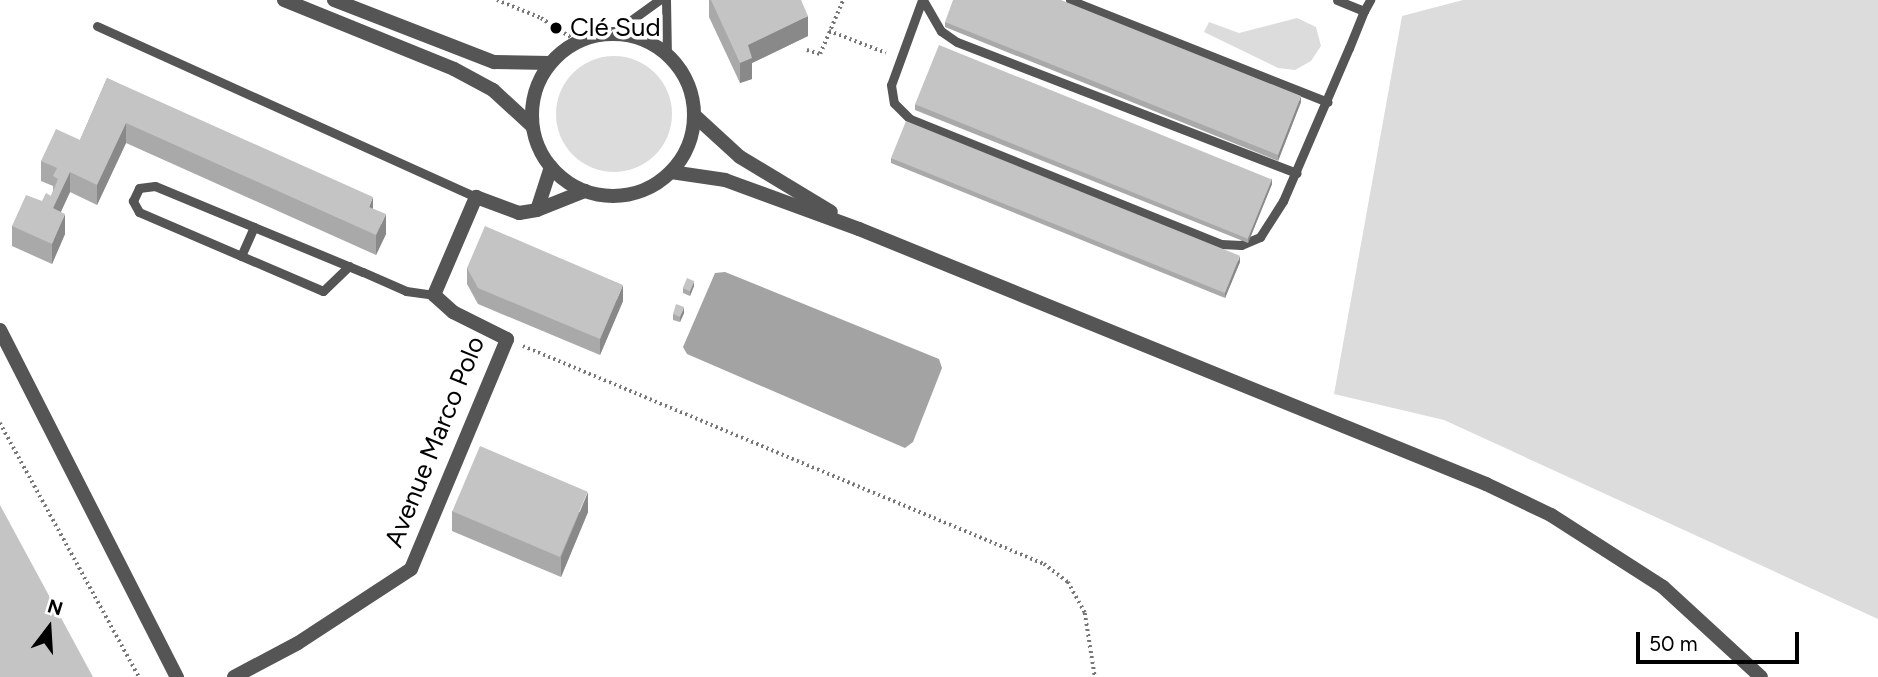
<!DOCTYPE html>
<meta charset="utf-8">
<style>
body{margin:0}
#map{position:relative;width:1878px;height:677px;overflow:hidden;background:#fff;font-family:Figtree,sans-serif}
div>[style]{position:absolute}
.green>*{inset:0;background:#dcdcdc}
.round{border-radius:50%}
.water>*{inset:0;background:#a3a3a3}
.path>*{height:3.5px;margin-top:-1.75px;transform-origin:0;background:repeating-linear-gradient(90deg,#777 0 2px,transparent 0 5.5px)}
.service>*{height:9px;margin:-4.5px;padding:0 4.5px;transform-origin:4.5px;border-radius:4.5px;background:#555}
.minor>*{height:14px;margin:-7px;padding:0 7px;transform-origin:7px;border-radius:7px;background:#555}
.minor>.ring{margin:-7px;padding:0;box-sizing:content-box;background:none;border:14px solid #555;border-radius:50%}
.wall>*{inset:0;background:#a9a9a9}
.shaded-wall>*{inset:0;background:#898989}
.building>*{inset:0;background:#c4c4c4;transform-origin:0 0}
.dots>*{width:19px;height:19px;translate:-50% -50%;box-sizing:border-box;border:4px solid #fff;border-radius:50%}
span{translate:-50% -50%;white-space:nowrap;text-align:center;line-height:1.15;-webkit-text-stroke:7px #fff;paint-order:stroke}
.poi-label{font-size:26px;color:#000}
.left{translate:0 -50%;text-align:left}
.street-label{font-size:26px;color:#000}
.north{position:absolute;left:14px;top:593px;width:70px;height:70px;-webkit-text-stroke:5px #fff;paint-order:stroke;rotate:17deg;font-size:19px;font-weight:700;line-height:28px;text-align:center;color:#000}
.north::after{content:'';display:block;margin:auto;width:24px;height:32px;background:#000;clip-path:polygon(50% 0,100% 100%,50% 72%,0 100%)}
.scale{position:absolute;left:1636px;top:632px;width:163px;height:32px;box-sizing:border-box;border:4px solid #000;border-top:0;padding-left:9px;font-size:21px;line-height:24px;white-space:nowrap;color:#000;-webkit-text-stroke:5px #fff;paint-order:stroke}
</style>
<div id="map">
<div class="green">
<i style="clip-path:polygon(1463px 0,1878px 0,1878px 619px,1444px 420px,1334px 394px,1402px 16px)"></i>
<i style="clip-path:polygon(1297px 18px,1316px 27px,1321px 46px,1311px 61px,1295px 70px,1278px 68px,1204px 32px,1209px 22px,1239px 33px)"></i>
<i class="round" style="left:556px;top:56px;width:116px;height:116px"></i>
</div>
<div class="water">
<i style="clip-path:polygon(725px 272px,939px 359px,942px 368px,913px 442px,905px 448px,687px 354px,683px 347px,715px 273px)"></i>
</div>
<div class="path">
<i style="left:497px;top:0;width:48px;rotate:22.2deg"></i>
<i style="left:541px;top:18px;width:44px;rotate:33deg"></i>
<i style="left:829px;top:31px;width:61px;rotate:21.1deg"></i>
<i style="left:807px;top:50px;width:14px;rotate:17deg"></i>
<i style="left:820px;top:54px;width:59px;rotate:-66.9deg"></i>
<i style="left:523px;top:346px;width:565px;rotate:22.71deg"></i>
<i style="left:1044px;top:564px;width:30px;rotate:37deg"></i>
<i style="left:1068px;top:582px;width:35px;rotate:61deg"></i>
<i style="left:1085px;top:613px;width:65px;rotate:81.1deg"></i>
<i style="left:0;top:423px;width:290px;rotate:61.3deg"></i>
</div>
<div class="service">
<i style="left:666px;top:0;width:55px;rotate:89deg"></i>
<i style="left:922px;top:0;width:90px;rotate:110deg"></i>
<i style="left:891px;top:85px;width:18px;rotate:81deg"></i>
<i style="left:894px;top:103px;width:23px;rotate:45deg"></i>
<i style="left:910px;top:119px;width:335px;rotate:21.9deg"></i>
<i style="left:1221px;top:244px;width:20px;rotate:3deg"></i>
<i style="left:1241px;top:245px;width:21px;rotate:-23deg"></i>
<i style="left:1260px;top:237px;width:43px;rotate:-57.4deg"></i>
<i style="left:1283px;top:201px;width:167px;rotate:-66.7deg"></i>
<i style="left:1349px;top:48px;width:40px;rotate:-68deg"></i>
<i style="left:1364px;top:11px;width:29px;rotate:-158deg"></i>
<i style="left:923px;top:0;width:36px;rotate:60deg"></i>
<i style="left:941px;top:31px;width:19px;rotate:35deg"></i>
<i style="left:957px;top:42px;width:364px;rotate:21.1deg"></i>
<i style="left:1070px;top:0;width:277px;rotate:21.6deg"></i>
<i style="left:1364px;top:11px;width:13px;rotate:-61deg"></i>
<i style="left:97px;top:26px;width:416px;rotate:24.3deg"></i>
<i style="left:612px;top:34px;width:58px;rotate:-35.9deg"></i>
<i style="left:241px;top:256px;width:32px;rotate:-66deg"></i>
<i style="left:349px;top:266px;width:36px;rotate:136deg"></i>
<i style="left:323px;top:291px;width:200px;rotate:-156.8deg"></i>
<i style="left:139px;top:212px;width:13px;rotate:-119deg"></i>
<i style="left:133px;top:201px;width:14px;rotate:-65deg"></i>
<i style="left:139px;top:188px;width:16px;rotate:-7deg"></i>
<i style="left:155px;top:186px;width:225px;rotate:22.5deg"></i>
<i style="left:363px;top:272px;width:47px;rotate:23.8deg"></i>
<i style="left:406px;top:291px;width:28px;rotate:8deg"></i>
</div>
<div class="minor">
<i style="left:284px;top:0;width:183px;rotate:22.1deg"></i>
<i style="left:454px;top:69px;width:44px;rotate:28.3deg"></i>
<i style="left:493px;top:90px;width:53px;rotate:42.7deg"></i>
<i style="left:334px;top:0;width:172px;rotate:21.2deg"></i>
<i style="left:494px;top:62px;width:56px;rotate:1deg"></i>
<i class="ring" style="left:532px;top:34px;width:148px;height:148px"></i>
<i style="left:694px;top:115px;width:62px;rotate:42.4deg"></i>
<i style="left:740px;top:157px;width:106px;rotate:31.1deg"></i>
<i style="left:551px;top:167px;width:45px;rotate:108deg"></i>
<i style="left:537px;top:210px;width:52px;rotate:-21.6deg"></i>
<i style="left:671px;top:172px;width:55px;rotate:8.4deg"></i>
<i style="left:725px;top:180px;width:143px;rotate:20.1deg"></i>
<i style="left:859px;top:229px;width:677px;rotate:22.13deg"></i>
<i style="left:1486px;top:484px;width:72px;rotate:25.5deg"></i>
<i style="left:1551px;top:515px;width:133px;rotate:32.7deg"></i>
<i style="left:1663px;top:587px;width:133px;rotate:42.6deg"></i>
<i style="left:0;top:330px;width:390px;rotate:63deg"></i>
<i style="left:234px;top:677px;width:72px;rotate:-28deg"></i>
<i style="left:298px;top:643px;width:135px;rotate:-33.2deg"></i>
<i style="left:411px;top:569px;width:249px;rotate:-67.3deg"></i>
<i style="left:507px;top:339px;width:60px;rotate:-153.4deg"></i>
<i style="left:453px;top:312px;width:25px;rotate:-138deg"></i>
<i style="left:434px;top:295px;width:107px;rotate:-66.8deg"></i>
<i style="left:476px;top:197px;width:46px;rotate:20.4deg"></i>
<i style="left:519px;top:213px;width:18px;rotate:-9deg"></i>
</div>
<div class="wall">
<i style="clip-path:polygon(709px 0,801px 0,808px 36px,752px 63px,752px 79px,740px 83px,709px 17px)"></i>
<i style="clip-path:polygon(945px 22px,1301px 102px,1278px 161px,945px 27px)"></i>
<i style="clip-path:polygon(107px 78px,373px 209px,386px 234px,376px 255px,126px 143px,97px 205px,70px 192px,61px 212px,65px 234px,52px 264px,12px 246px,12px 226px,42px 201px,51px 196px,53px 191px,53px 186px,41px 181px,41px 161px,80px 140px)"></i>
<i style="clip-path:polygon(915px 104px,1272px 184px,1248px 243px,915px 110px)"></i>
<i style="clip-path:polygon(891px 158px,1240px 262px,1225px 298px,891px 163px)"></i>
<i style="clip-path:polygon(467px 268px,623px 301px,600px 355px,478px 304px,467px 284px)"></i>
<i style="clip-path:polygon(694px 286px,690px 296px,683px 293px,683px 288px)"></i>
<i style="clip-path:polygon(684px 313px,680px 322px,673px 320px,673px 314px)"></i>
<i style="clip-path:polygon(452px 511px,588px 512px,561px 577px,452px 531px)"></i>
</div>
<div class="shaded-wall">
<i style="clip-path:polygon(808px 16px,808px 36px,752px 63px,752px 79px,740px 83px,740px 63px,748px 45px)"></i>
<i style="clip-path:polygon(1301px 96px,1301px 102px,1278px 161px,1278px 155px)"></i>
<i style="clip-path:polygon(126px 123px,126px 143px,97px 205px,97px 185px)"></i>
<i style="clip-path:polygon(70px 172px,70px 192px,53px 228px,53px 208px)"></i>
<i style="clip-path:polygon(1272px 178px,1272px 184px,1248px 243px,1248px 237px)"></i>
<i style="clip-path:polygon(373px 197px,373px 217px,369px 207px)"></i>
<i style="clip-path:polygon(65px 214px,65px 234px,52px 264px,52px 244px)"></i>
<i style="clip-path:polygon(386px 214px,386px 234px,376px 255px,376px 235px)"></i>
<i style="clip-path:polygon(1240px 256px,1240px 262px,1225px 298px,1225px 293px)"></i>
<i style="clip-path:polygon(694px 281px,694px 286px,690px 296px,690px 290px)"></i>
<i style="clip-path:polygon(623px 285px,623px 301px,600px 355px,600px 339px)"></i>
<i style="clip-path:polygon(684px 307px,684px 313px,680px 322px,680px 317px)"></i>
<i style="clip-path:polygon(588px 492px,588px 512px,561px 577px,561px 557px)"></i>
</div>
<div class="building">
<i style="clip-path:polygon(711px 0,801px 0,808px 16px,748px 45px,752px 58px,740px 63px)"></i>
<i style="clip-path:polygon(953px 0,1061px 0,1301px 96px,1278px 155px,945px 22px)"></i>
<i style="left:939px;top:45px;width:359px;height:64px;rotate:22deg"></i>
<i style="clip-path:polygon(107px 78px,373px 197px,369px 207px,386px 214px,376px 235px,126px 123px,97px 185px,70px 172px,53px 208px,65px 214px,52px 244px,12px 226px,26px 195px,42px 201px,46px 193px,51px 196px,58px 179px,53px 176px,57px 168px,41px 161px,56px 129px,80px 140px)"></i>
<i style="left:906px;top:121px;width:360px;height:40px;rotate:22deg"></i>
<i style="clip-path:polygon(485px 226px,623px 285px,600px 339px,478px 288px,467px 268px)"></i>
<i style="left:687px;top:278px;width:8px;height:11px;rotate:23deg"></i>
<i style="clip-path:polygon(676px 304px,684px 307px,680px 317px,673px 314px)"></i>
<i style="left:480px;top:446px;width:117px;height:71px;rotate:23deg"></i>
<i style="clip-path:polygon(0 505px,93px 677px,0 677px)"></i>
</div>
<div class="dots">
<i style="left:556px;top:28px;background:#000"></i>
</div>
<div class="poi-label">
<span class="left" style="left:570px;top:28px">Clé Sud</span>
</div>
<div class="street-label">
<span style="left:435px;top:442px;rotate:-68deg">Avenue Marco Polo</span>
</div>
<div class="north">N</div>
<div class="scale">50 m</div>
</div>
